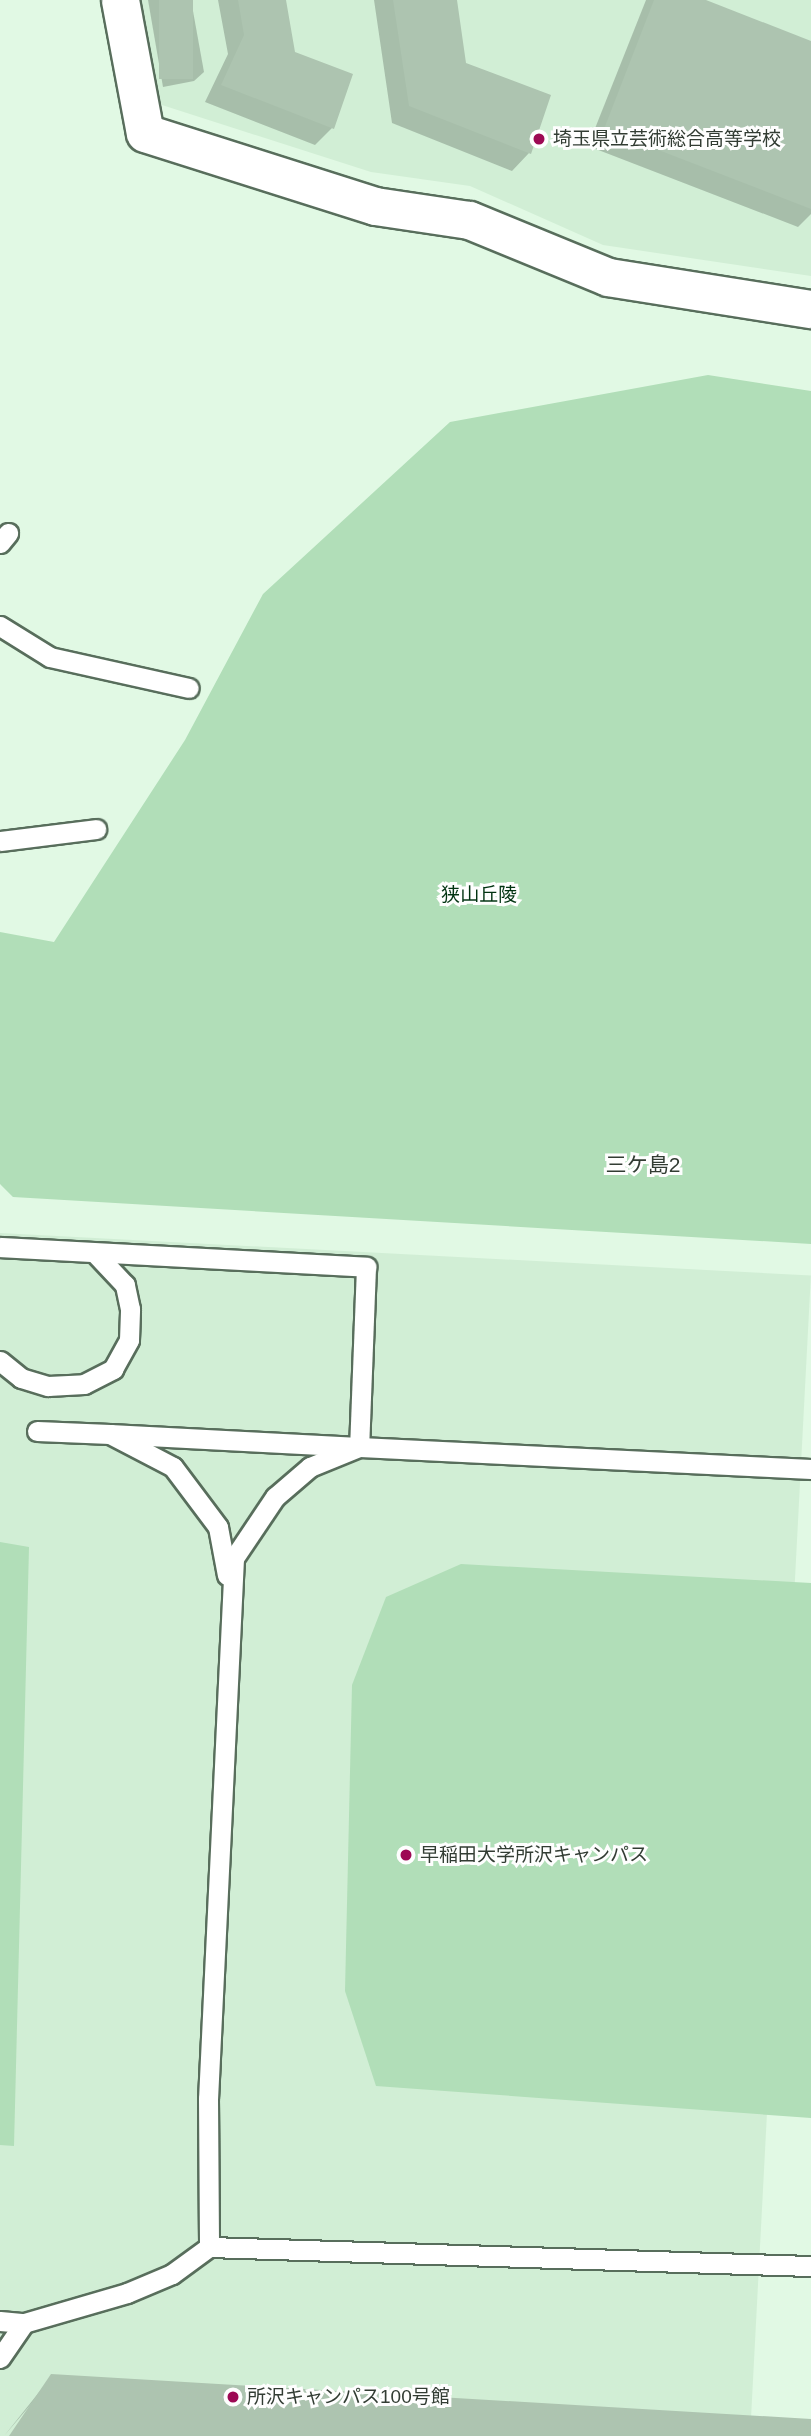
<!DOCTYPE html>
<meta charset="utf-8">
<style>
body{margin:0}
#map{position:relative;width:811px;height:2436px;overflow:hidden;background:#e1f9e4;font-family:Arial,"Noto Sans JP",sans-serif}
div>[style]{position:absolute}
.built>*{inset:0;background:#d1eed5;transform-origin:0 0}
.green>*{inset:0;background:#b1deb8}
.shadow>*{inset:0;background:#0003}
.building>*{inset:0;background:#adc4b0;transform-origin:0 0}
.roads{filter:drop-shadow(2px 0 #586e5c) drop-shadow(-2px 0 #586e5c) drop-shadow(0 2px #586e5c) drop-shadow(0 -2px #586e5c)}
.lane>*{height:19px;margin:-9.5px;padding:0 9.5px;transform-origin:9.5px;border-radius:9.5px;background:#fff}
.street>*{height:37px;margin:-18.5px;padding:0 18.5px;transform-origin:18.5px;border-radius:18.5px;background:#fff}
.dots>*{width:19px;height:19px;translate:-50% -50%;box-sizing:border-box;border:4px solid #fefefe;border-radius:50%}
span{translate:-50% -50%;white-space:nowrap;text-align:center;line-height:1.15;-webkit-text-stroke:6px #fefefe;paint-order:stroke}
.poi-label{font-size:19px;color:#323c33}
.left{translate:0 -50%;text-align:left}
.park-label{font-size:19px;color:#013311}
.neighbourhood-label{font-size:21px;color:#323c33}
</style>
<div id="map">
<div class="built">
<i style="clip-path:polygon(135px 0,811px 0,811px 276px,603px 245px,470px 186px,371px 172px,162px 105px,151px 89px)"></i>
<i style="left:0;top:1233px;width:812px;height:1203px;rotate:3deg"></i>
</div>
<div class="green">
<i style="clip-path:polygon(708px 375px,811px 391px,811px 1244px,13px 1197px,0 1184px,0 932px,54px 942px,185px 740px,263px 594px,450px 422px)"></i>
<i style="clip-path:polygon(0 1542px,29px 1547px,14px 2146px,0 2145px)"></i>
<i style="clip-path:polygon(461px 1564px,811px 1583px,811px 2118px,376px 2086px,345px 1991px,352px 1685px,386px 1597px)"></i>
</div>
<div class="shadow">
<i style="clip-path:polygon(148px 0,191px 0,204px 72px,194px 81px,163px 87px)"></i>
<i style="clip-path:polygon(218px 0,284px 0,293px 53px,332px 128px,315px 145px,205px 102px,228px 54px)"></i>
<i style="clip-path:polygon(374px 0,455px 0,465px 64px,529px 153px,512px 171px,392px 123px)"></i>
<i style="clip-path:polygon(646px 0,701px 0,811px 43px,811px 214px,798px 227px,588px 146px)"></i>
<i style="clip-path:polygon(52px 2376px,811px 2421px,811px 2436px,11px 2436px,38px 2396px,4px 2436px)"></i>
</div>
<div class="building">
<i style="left:159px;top:0;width:34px;height:79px"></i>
<i style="clip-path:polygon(238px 0,286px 0,295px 52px,353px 74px,334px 129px,221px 85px,244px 35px)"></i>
<i style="clip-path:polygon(393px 0,457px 0,466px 63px,551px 95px,531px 154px,409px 106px)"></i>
<i style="clip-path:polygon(654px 0,706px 0,811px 41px,811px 209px,604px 129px)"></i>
<i style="clip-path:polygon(51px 2374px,811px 2419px,811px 2436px,9px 2436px)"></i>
</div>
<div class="roads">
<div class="lane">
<i style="left:0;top:543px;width:13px;rotate:-51deg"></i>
<i style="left:0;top:626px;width:59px;rotate:31.8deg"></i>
<i style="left:50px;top:657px;width:142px;rotate:12.6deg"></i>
<i style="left:0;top:841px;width:97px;rotate:-7.1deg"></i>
<i style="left:0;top:1247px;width:367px;rotate:3.1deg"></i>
<i style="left:366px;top:1267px;width:180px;rotate:92.2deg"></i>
<i style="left:359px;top:1447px;width:453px;rotate:2.8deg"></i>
<i style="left:0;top:1361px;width:27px;rotate:39deg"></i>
<i style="left:21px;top:1378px;width:28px;rotate:17deg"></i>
<i style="left:48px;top:1386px;width:36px;rotate:-3deg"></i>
<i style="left:84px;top:1384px;width:33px;rotate:-27deg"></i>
<i style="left:113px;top:1369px;width:33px;rotate:-61deg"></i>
<i style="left:129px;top:1340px;width:31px;rotate:-88deg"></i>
<i style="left:130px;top:1309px;width:25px;rotate:-102deg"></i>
<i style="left:125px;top:1285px;width:44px;rotate:-133.2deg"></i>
<i style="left:37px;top:1431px;width:73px;rotate:2.4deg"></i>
<i style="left:110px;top:1434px;width:71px;rotate:27.6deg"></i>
<i style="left:173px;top:1467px;width:75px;rotate:53.1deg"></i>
<i style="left:218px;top:1527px;width:49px;rotate:79.4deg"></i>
<i style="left:110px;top:1434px;width:249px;rotate:3deg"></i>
<i style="left:359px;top:1447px;width:53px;rotate:157.8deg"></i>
<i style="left:310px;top:1467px;width:46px;rotate:139.4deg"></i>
<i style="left:275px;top:1497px;width:73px;rotate:123.9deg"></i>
<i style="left:234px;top:1558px;width:542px;rotate:92.75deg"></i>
<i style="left:208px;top:2099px;width:148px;rotate:89.6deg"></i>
<i style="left:0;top:2321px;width:24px;rotate:5deg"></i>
<i style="left:24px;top:2323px;width:107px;rotate:-16.2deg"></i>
<i style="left:127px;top:2293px;width:49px;rotate:-22.9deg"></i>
<i style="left:172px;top:2274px;width:46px;rotate:-36.1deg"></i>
<i style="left:209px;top:2247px;width:602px;rotate:1.81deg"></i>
<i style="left:0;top:2358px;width:42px;rotate:-55.6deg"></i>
</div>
<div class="street">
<i style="left:120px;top:0;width:135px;rotate:79.4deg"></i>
<i style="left:145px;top:133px;width:241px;rotate:17.6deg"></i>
<i style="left:375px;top:206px;width:95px;rotate:8.5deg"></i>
<i style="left:469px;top:220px;width:150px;rotate:22.3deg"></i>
<i style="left:608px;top:277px;width:206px;rotate:9deg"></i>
</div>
</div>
<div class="dots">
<i style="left:539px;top:139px;background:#9d0954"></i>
<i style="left:406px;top:1855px;background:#9d0954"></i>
<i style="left:233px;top:2397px;background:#9d0954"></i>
</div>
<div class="poi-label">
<span class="left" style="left:553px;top:139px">埼玉県立芸術総合高等学校</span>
<span class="left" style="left:420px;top:1855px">早稲田大学所沢キャンパス</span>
<span class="left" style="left:247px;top:2397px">所沢キャンパス100号館</span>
</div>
<div class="park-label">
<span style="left:479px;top:895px">狭山丘陵</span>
</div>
<div class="neighbourhood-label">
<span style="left:643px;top:1165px">三ケ島2</span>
</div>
</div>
